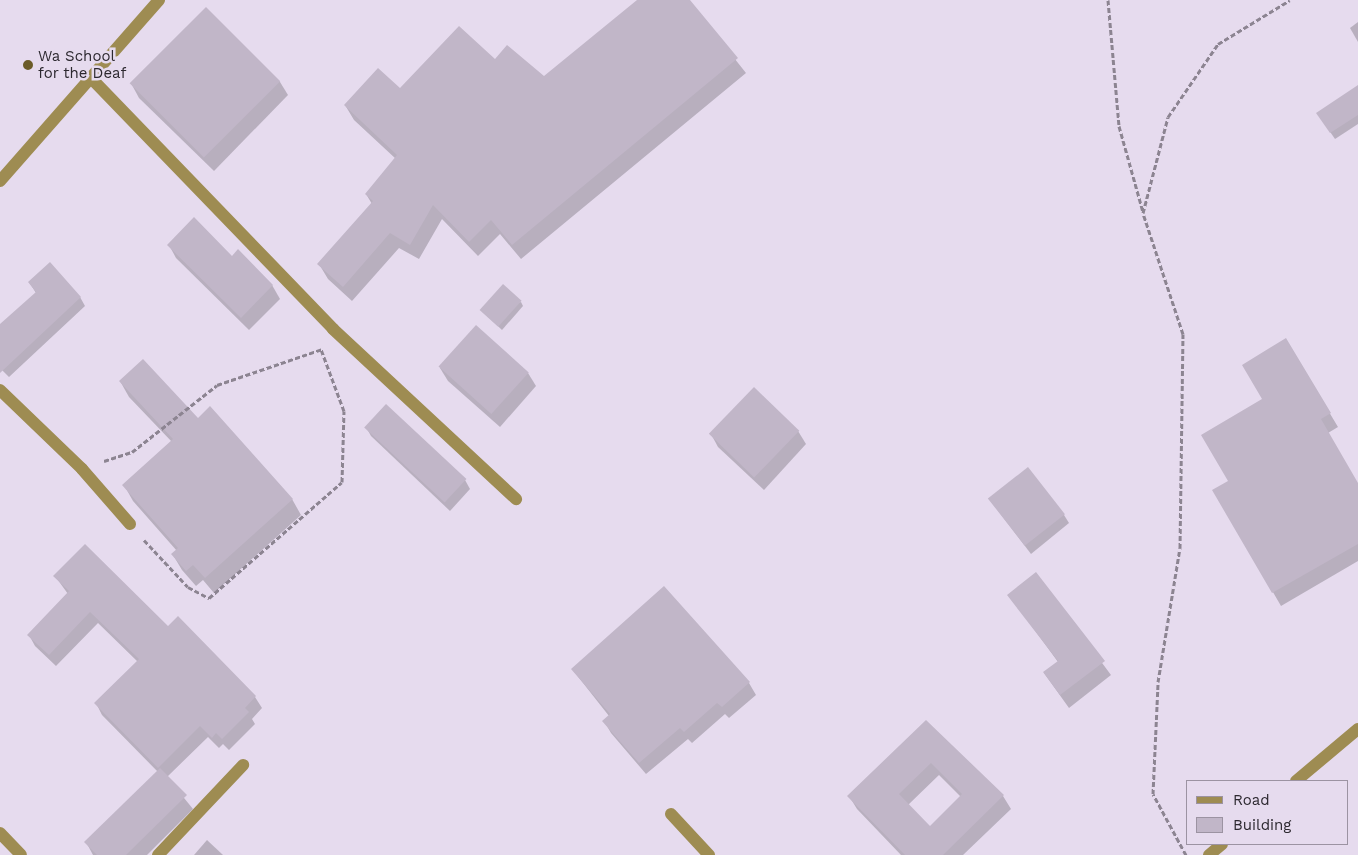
<!DOCTYPE html>
<style>
body{margin:0}
#map{position:relative;width:1358px;height:855px;overflow:hidden;background:#e6dbee;font-family:"Work Sans",sans-serif}
div>[style]{position:absolute}
.shadow>*{inset:0;background:#0003}
.building>*{inset:0;background:#c1b6c8;transform-origin:0 0}
.path>*{height:3px;margin-top:-1.5px;transform-origin:0;background:repeating-linear-gradient(90deg,#8c8491 0 5px,transparent 0 7.5px)}
.minor>*{height:12px;margin:-6px;padding:0 6px;transform-origin:6px;border-radius:6px;background:#9e8c52}
.dots>*{width:14px;height:14px;translate:-50% -50%;box-sizing:border-box;border:2px solid #e6dbee;border-radius:50%}
span{translate:-50% -50%;white-space:nowrap;text-align:center;line-height:1.15;-webkit-text-stroke:5px #e6dbee;paint-order:stroke}
.poi-label{font-size:15px;color:#2c282f}
.left{translate:0 -50%;text-align:left}
.legend{position:absolute;left:1186px;top:780px;width:162px;height:65px;box-sizing:border-box;background:#e6dbee;border:1px solid #9c93a2;margin:0;padding:6px 9px;list-style:none;font-size:15px;color:#2c282f}
.legend li{display:flex;align-items:center;gap:10px;height:25px}
.legend b{width:25px;border:1px solid #9c93a2}
</style>
<div id="map">
<div class="shadow">
<i style="clip-path:polygon(639px 0,688px 0,746px 73px,521px 259px,500px 234px,478px 256px,442px 219px,419px 259px,399px 248px,352px 301px,328px 279px,319px 264px,372px 204px,366px 194px,396px 159px,354px 120px,345px 105px,496px 61px,544px 78px)"></i>
<i style="clip-path:polygon(206px 9px,280px 82px,288px 95px,214px 171px,139px 98px,132px 85px)"></i>
<i style="clip-path:polygon(1358px 22px,1358px 42px,1350px 28px)"></i>
<i style="clip-path:polygon(1358px 86px,1358px 124px,1335px 139px,1322px 120px)"></i>
<i style="clip-path:polygon(169px 245px,272px 285px,280px 299px,249px 330px,176px 258px)"></i>
<i style="clip-path:polygon(29px 282px,80px 297px,85px 306px,9px 377px,0 368px,0 326px,36px 293px)"></i>
<i style="clip-path:polygon(521px 302px,523px 306px,502px 330px,482px 311px)"></i>
<i style="clip-path:polygon(476px 327px,528px 373px,536px 386px,500px 427px,448px 381px,440px 368px)"></i>
<i style="clip-path:polygon(1286px 340px,1338px 427px,1328px 433px,1358px 485px,1358px 561px,1281px 606px,1214px 490px,1229px 482px)"></i>
<i style="clip-path:polygon(120px 381px,198px 419px,292px 499px,301px 515px,214px 593px,203px 580px,196px 586px,182px 570px,173px 555px,177px 551px,133px 501px,124px 485px,172px 442px,129px 397px)"></i>
<i style="clip-path:polygon(366px 427px,465px 480px,470px 489px,450px 511px,371px 436px)"></i>
<i style="clip-path:polygon(798px 431px,806px 444px,764px 490px,718px 447px,711px 434px)"></i>
<i style="clip-path:polygon(990px 500px,1064px 515px,1069px 523px,1031px 554px)"></i>
<i style="clip-path:polygon(1036px 574px,1111px 675px,1069px 708px,1044px 673px,1058px 662px,1009px 595px)"></i>
<i style="clip-path:polygon(55px 576px,168px 627px,255px 697px,262px 708px,252px 719px,255px 724px,229px 750px,223px 744px,219px 748px,208px 737px,167px 777px,193px 809px,147px 855px,93px 855px,86px 842px,158px 772px,102px 715px,96px 703px,138px 662px,98px 623px,56px 666px,35px 646px,29px 635px,68px 594px)"></i>
<i style="clip-path:polygon(572px 669px,749px 683px,756px 695px,729px 718px,725px 714px,692px 743px,688px 739px,646px 774px,611px 733px,604px 721px,609px 716px)"></i>
<i style="clip-path:polygon(evenodd,926px 722px,1003px 796px,1011px 809px,963px 855px,901px 855px,857px 809px,849px 796px,926px 722px,939px 775px,961px 797px,930px 827px,908px 805px,939px 775px)"></i>
<i style="clip-path:polygon(207px 840px,223px 855px,194px 855px)"></i>
</div>
<div class="building">
<i style="clip-path:polygon(637px 0,690px 0,738px 58px,512px 245px,491px 220px,469px 242px,433px 205px,410px 245px,390px 233px,343px 287px,317px 264px,373px 201px,365px 194px,397px 155px,344px 105px,378px 68px,400px 88px,459px 26px,495px 59px,507px 45px,544px 76px)"></i>
<i style="left:206px;top:7px;width:105px;height:108px;rotate:45deg"></i>
<i style="clip-path:polygon(1358px 85px,1358px 115px,1330px 133px,1316px 113px)"></i>
<i style="clip-path:polygon(194px 217px,232px 256px,238px 249px,273px 285px,241px 318px,167px 245px)"></i>
<i style="clip-path:polygon(50px 262px,81px 297px,0 373px,0 324px,36px 292px,28px 282px)"></i>
<i style="left:503px;top:284px;width:25px;height:35px;rotate:42deg"></i>
<i style="left:476px;top:325px;width:71px;height:56px;rotate:42deg"></i>
<i style="clip-path:polygon(1286px 338px,1331px 413px,1321px 419px,1358px 483px,1358px 544px,1272px 593px,1212px 490px,1228px 481px,1201px 435px,1262px 399px,1242px 365px)"></i>
<i style="clip-path:polygon(143px 359px,198px 418px,210px 406px,293px 499px,205px 578px,193px 565px,186px 571px,171px 554px,178px 548px,122px 485px,173px 439px,119px 381px)"></i>
<i style="left:754px;top:387px;width:63px;height:65px;rotate:44deg"></i>
<i style="left:386px;top:404px;width:110px;height:32px;rotate:43deg"></i>
<i style="left:1028px;top:467px;width:60px;height:51px;rotate:52deg"></i>
<i style="clip-path:polygon(85px 544px,168px 626px,178px 616px,256px 696px,245px 708px,249px 712px,222px 739px,216px 733px,212px 738px,200px 726px,158px 768px,94px 703px,139px 659px,90px 612px,49px 655px,27px 635px,69px 591px,53px 576px)"></i>
<i style="clip-path:polygon(1036px 572px,1105px 661px,1060px 695px,1043px 672px,1058px 661px,1007px 595px)"></i>
<i style="clip-path:polygon(664px 586px,750px 682px,722px 707px,717px 703px,684px 732px,680px 728px,639px 763px,602px 721px,610px 714px,571px 669px)"></i>
<i style="clip-path:polygon(evenodd,926px 720px,1004px 795px,943px 855px,905px 855px,847px 796px,926px 720px,931px 763px,962px 794px,930px 826px,899px 794px,931px 763px)"></i>
<i style="clip-path:polygon(160px 768px,187px 795px,126px 855px,97px 855px,84px 842px)"></i>
</div>
<div class="path">
<i style="left:1108px;top:0;width:126px;rotate:85deg"></i>
<i style="left:1119px;top:126px;width:89px;rotate:74.4deg"></i>
<i style="left:104px;top:461px;width:29px;rotate:-18deg"></i>
<i style="left:132px;top:452px;width:108px;rotate:-38.2deg"></i>
<i style="left:217px;top:385px;width:111px;rotate:-18.9deg"></i>
<i style="left:144px;top:540px;width:64px;rotate:46.9deg"></i>
<i style="left:188px;top:587px;width:24px;rotate:28deg"></i>
<i style="left:209px;top:598px;width:176px;rotate:-41.1deg"></i>
<i style="left:342px;top:482px;width:71px;rotate:-88.4deg"></i>
<i style="left:344px;top:411px;width:66px;rotate:-110.4deg"></i>
<i style="left:1186px;top:855px;width:69px;rotate:-118.4deg"></i>
<i style="left:1153px;top:794px;width:112px;rotate:-87.4deg"></i>
<i style="left:1158px;top:682px;width:136px;rotate:-80.7deg"></i>
<i style="left:1180px;top:548px;width:214px;rotate:-89.2deg"></i>
<i style="left:1183px;top:334px;width:127px;rotate:-108.3deg"></i>
<i style="left:1143px;top:213px;width:99px;rotate:-75.4deg"></i>
<i style="left:1168px;top:117px;width:88px;rotate:-55.6deg"></i>
<i style="left:1218px;top:44px;width:84px;rotate:-31.4deg"></i>
</div>
<div class="minor">
<i style="left:91px;top:78px;width:349px;rotate:46deg"></i>
<i style="left:333px;top:329px;width:250px;rotate:42.9deg"></i>
<i style="left:0;top:181px;width:241px;rotate:-48.7deg"></i>
<i style="left:0;top:390px;width:114px;rotate:43.9deg"></i>
<i style="left:82px;top:469px;width:73px;rotate:48.9deg"></i>
<i style="left:1296px;top:781px;width:81px;rotate:-40deg"></i>
<i style="left:671px;top:814px;width:56px;rotate:47.2deg"></i>
<i style="left:0;top:833px;width:30px;rotate:46deg"></i>
<i style="left:158px;top:855px;width:124px;rotate:-46.6deg"></i>
<i style="left:1209px;top:855px;width:17px;rotate:-40deg"></i>
</div>
<div class="dots">
<i style="left:28px;top:65px;background:#6b5b28"></i>
</div>
<div class="poi-label">
<span class="left" style="left:38px;top:65px">Wa School<br>for the Deaf</span>
</div>
<ul class="legend">
<li><b style="height:6px;background:#9e8c52"></b>Road</li>
<li><b style="height:14px;background:#c1b6c8"></b>Building</li>
</ul>
</div>
